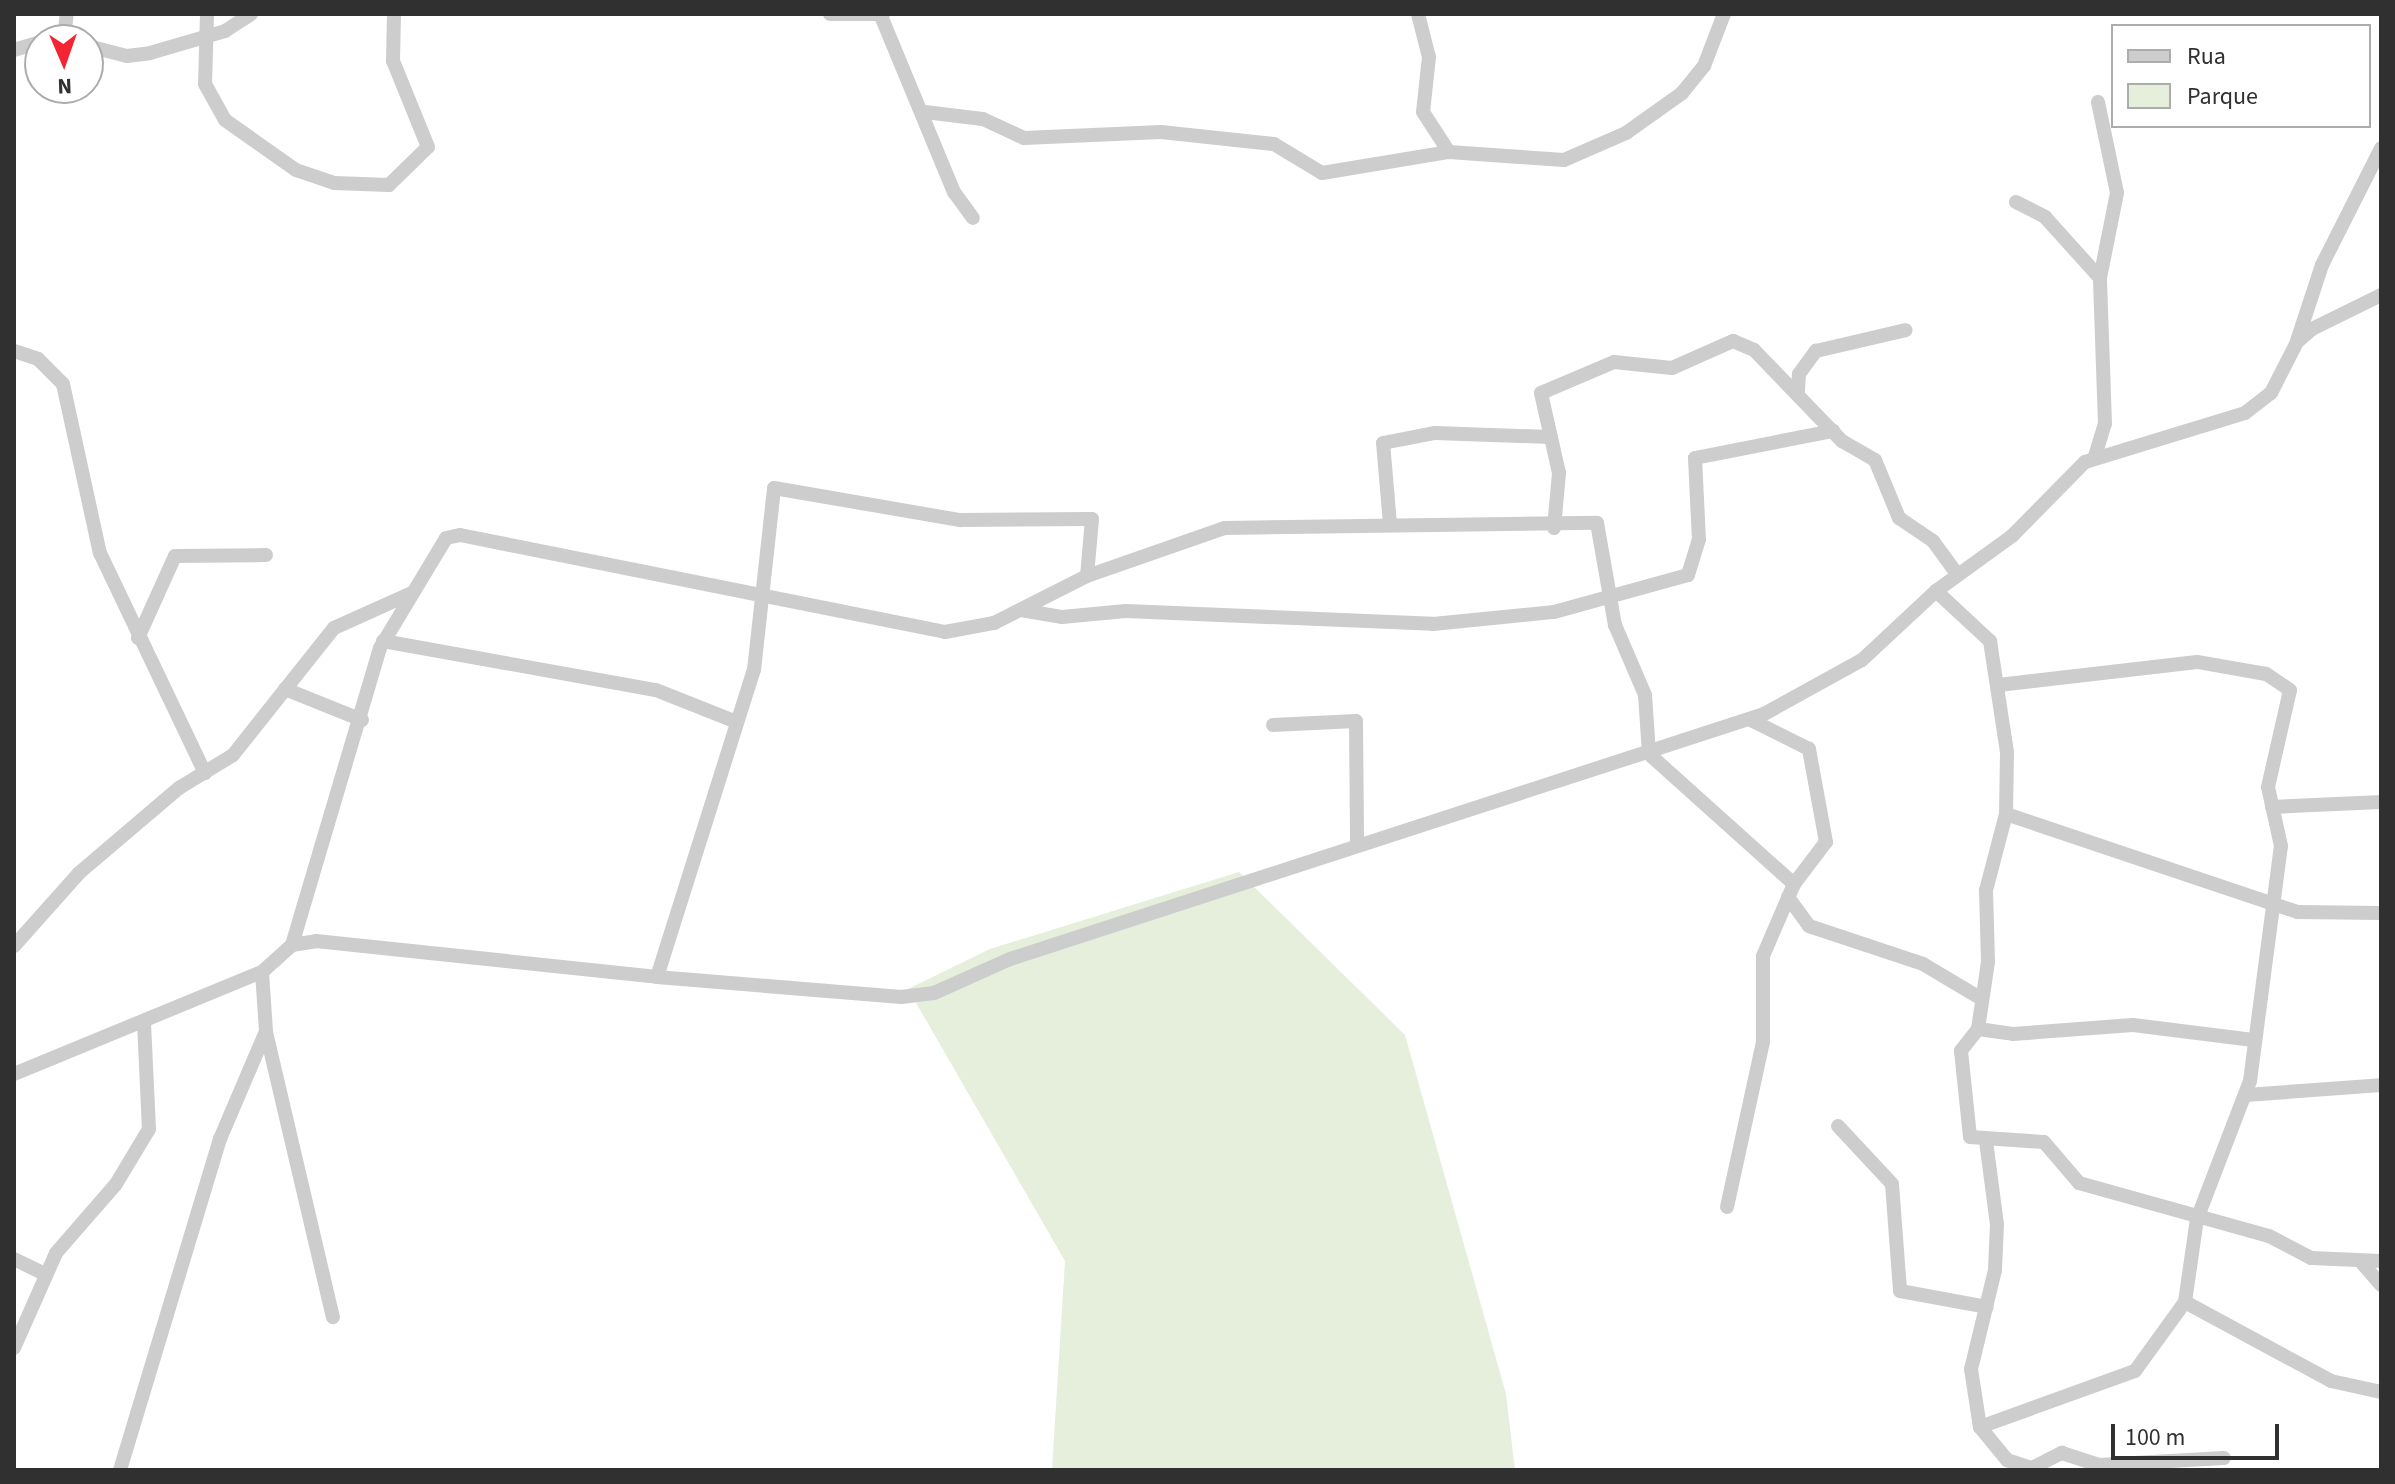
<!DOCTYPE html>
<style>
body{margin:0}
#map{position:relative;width:2395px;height:1484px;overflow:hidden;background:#fff;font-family:"Source Sans 3",sans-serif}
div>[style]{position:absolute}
.green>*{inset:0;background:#e6eedc}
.minor>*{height:14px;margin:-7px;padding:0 7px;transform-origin:7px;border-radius:7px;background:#cdcdcd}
span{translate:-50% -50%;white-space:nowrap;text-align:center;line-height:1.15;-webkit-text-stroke:8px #fff;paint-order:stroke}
.frame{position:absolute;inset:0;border:16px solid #303030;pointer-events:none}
.legend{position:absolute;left:2111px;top:24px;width:260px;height:104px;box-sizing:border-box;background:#fff;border:2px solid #acacac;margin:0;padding:10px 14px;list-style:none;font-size:24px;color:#303030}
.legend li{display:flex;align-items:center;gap:16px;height:40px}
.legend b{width:40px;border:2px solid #acacac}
.north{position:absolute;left:24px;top:24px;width:80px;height:80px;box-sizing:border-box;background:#fff;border:2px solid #acacac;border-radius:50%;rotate:178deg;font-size:22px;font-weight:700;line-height:32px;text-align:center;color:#303030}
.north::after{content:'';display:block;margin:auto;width:28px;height:36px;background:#f42433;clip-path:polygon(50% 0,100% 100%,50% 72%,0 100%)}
.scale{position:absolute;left:2111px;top:1424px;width:168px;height:36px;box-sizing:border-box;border:4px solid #303030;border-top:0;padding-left:10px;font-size:24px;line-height:28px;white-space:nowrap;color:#303030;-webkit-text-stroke:6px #fff;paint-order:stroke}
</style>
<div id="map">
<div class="green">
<i style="clip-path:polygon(1239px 872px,1405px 1035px,1506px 1394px,1515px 1470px,1052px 1470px,1065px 1261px,908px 989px,990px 949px)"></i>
</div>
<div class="minor">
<i style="left:207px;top:14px;width:70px;rotate:91.6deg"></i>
<i style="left:205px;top:84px;width:41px;rotate:60.9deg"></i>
<i style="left:225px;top:120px;width:87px;rotate:35.2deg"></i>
<i style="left:296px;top:170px;width:40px;rotate:18.9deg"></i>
<i style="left:334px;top:183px;width:55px;rotate:2.1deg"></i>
<i style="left:389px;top:185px;width:54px;rotate:-44.3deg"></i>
<i style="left:428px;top:147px;width:93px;rotate:-112.1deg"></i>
<i style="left:393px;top:61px;width:47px;rotate:-88.8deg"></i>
<i style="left:830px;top:14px;width:53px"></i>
<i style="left:1418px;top:14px;width:44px;rotate:75.7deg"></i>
<i style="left:1429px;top:57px;width:55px;rotate:96.2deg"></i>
<i style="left:1423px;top:112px;width:48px;rotate:57deg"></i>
<i style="left:881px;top:16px;width:191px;rotate:67.5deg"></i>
<i style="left:954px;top:192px;width:32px;rotate:54deg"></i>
<i style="left:64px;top:37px;width:23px;rotate:-83deg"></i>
<i style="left:46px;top:40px;width:25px"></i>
<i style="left:88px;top:46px;width:40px;rotate:14.4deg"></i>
<i style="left:127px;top:56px;width:23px;rotate:-7deg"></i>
<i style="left:150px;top:53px;width:78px;rotate:-16.3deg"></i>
<i style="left:225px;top:31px;width:31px;rotate:-33deg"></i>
<i style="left:14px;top:50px;width:27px;rotate:-17deg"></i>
<i style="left:925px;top:112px;width:58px;rotate:6.9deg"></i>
<i style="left:983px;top:119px;width:45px;rotate:24.9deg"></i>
<i style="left:1024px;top:138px;width:137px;rotate:-2.5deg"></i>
<i style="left:1161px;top:132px;width:114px;rotate:6.1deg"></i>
<i style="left:1274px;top:144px;width:56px;rotate:31.1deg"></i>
<i style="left:1322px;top:173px;width:129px;rotate:-9.4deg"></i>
<i style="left:1449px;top:152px;width:115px;rotate:4deg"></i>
<i style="left:1564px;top:160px;width:68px;rotate:-23.5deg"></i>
<i style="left:1626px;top:133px;width:69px;rotate:-35.5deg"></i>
<i style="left:1682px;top:93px;width:35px;rotate:-51deg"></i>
<i style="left:1704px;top:66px;width:56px;rotate:-69deg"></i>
<i style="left:2016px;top:202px;width:33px;rotate:27deg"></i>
<i style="left:2045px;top:217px;width:82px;rotate:48deg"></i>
<i style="left:2297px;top:341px;width:80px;rotate:-71.8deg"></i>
<i style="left:2322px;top:265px;width:131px;rotate:-63.2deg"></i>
<i style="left:14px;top:351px;width:25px;rotate:18deg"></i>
<i style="left:38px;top:359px;width:35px;rotate:45deg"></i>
<i style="left:63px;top:384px;width:173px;rotate:77.7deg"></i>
<i style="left:100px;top:553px;width:244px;rotate:64.5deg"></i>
<i style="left:1798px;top:391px;width:17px;rotate:-87deg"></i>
<i style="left:1799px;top:374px;width:29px;rotate:-54deg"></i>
<i style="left:1816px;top:351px;width:92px;rotate:-13.1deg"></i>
<i style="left:2095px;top:456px;width:34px;rotate:-73deg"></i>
<i style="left:2105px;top:424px;width:146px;rotate:-92deg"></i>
<i style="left:2100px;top:278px;width:87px;rotate:-78.7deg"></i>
<i style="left:2117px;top:193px;width:93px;rotate:-101.8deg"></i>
<i style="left:1390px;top:524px;width:81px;rotate:-94.9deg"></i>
<i style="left:1383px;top:443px;width:53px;rotate:-10.9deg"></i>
<i style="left:1435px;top:433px;width:116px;rotate:2deg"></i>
<i style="left:1554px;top:528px;width:55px;rotate:-84.8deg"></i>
<i style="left:1559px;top:473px;width:82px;rotate:-102.7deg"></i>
<i style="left:1541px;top:393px;width:79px;rotate:-23deg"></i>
<i style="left:1614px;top:362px;width:58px;rotate:5.9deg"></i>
<i style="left:1672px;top:368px;width:67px;rotate:-23.9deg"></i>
<i style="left:1733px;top:341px;width:23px;rotate:23deg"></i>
<i style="left:1754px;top:350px;width:127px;rotate:46deg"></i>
<i style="left:1842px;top:441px;width:38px;rotate:30deg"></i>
<i style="left:1875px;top:460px;width:63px;rotate:67.5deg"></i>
<i style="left:1899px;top:518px;width:41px;rotate:34.1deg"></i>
<i style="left:1933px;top:541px;width:41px;rotate:54deg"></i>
<i style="left:1936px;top:591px;width:74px;rotate:42.8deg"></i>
<i style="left:1990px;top:641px;width:112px;rotate:81.3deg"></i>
<i style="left:2007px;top:752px;width:62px;rotate:90.9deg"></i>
<i style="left:2006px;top:814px;width:79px;rotate:104.7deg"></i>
<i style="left:1986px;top:890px;width:72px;rotate:88.4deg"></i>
<i style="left:1988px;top:962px;width:68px;rotate:98.5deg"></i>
<i style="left:1978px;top:1029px;width:28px;rotate:128deg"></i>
<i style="left:1961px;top:1051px;width:86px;rotate:84deg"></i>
<i style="left:1970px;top:1137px;width:74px;rotate:3.9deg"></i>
<i style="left:2044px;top:1142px;width:54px;rotate:49.5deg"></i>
<i style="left:2079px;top:1183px;width:197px;rotate:15.6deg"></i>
<i style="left:2269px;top:1236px;width:47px;rotate:27.6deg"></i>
<i style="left:2311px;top:1258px;width:70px;rotate:2.5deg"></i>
<i style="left:1021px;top:610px;width:42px;rotate:9.7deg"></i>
<i style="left:1062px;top:617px;width:64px;rotate:-5.4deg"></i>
<i style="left:1126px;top:611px;width:307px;rotate:2.4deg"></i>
<i style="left:1433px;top:624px;width:122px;rotate:-5.7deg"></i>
<i style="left:1554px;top:612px;width:139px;rotate:-15.4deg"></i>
<i style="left:1688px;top:575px;width:37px;rotate:-73deg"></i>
<i style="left:1699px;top:540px;width:82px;rotate:-92.8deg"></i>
<i style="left:1695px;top:458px;width:141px;rotate:-11.1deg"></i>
<i style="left:138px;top:638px;width:90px;rotate:-65.7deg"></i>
<i style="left:175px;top:556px;width:91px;rotate:-0.6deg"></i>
<i style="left:383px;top:641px;width:277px;rotate:10.2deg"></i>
<i style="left:656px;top:690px;width:84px;rotate:21.7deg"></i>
<i style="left:285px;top:689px;width:83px;rotate:21.9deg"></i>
<i style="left:1273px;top:725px;width:83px;rotate:-2.8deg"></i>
<i style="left:1356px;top:721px;width:123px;rotate:89.5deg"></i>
<i style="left:2272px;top:807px;width:109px;rotate:-2.6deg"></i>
<i style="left:2006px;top:814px;width:308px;rotate:18.6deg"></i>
<i style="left:2298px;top:912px;width:83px;rotate:0.7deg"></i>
<i style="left:1788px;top:897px;width:36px;rotate:54deg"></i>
<i style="left:1809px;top:926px;width:120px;rotate:18.4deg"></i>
<i style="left:1923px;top:964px;width:66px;rotate:30.8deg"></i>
<i style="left:292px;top:945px;width:310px;rotate:-73.5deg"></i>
<i style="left:380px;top:648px;width:128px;rotate:-59deg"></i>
<i style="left:446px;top:538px;width:14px;rotate:-12deg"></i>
<i style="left:460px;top:535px;width:495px;rotate:11.3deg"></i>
<i style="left:945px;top:632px;width:50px;rotate:-10.4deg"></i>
<i style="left:994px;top:623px;width:104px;rotate:-26.8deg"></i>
<i style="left:1087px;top:576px;width:146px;rotate:-19.2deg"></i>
<i style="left:1225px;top:528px;width:372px;rotate:-0.8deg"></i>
<i style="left:1597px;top:523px;width:104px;rotate:80deg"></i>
<i style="left:1615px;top:625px;width:76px;rotate:66.8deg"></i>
<i style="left:1645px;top:695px;width:59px;rotate:86.1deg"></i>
<i style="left:1649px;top:754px;width:195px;rotate:41.9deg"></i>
<i style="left:14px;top:946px;width:98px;rotate:-48.3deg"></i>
<i style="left:79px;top:873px;width:131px;rotate:-40.4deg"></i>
<i style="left:179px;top:788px;width:63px;rotate:-31.4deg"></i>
<i style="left:233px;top:755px;width:162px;rotate:-51.5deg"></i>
<i style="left:334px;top:628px;width:85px;rotate:-24.2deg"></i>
<i style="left:657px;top:977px;width:322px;rotate:-72.5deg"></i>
<i style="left:754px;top:670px;width:183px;rotate:-83.7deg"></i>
<i style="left:774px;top:488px;width:189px;rotate:9.8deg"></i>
<i style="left:960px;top:520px;width:132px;rotate:-0.4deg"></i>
<i style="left:1092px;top:519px;width:57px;rotate:95deg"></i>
<i style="left:1978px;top:1029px;width:35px;rotate:8deg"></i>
<i style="left:2013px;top:1034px;width:120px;rotate:-4.3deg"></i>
<i style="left:2133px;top:1025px;width:121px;rotate:7.1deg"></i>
<i style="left:266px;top:1032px;width:293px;rotate:76.8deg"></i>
<i style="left:14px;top:1074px;width:268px;rotate:-22.4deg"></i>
<i style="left:262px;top:972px;width:40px;rotate:-42deg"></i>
<i style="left:292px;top:945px;width:24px;rotate:-9deg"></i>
<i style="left:316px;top:941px;width:343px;rotate:6deg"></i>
<i style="left:657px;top:977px;width:245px;rotate:4.7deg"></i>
<i style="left:901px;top:997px;width:33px;rotate:-7deg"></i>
<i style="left:934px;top:993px;width:83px;rotate:-24.1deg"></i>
<i style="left:1010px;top:959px;width:793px;rotate:-18deg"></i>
<i style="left:1764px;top:714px;width:112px;rotate:-28.9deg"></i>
<i style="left:1862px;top:660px;width:101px;rotate:-43deg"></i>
<i style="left:1936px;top:591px;width:94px;rotate:-35.9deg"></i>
<i style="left:2012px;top:536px;width:104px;rotate:-45.4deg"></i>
<i style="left:2085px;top:462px;width:167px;rotate:-17deg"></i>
<i style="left:2245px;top:413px;width:33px;rotate:-38deg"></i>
<i style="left:2271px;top:393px;width:57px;rotate:-63deg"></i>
<i style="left:2297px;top:342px;width:20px;rotate:-41deg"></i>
<i style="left:2312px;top:329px;width:77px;rotate:-26.2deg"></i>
<i style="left:2246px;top:1095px;width:135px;rotate:-4.2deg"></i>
<i style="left:1838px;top:1126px;width:79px;rotate:47deg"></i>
<i style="left:1892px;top:1184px;width:107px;rotate:85.7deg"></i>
<i style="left:1900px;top:1291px;width:88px;rotate:10.4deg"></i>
<i style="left:1986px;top:1141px;width:84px;rotate:82.5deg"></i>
<i style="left:1997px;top:1224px;width:46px;rotate:92.5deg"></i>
<i style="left:1995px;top:1270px;width:102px;rotate:103.6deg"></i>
<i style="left:1971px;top:1369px;width:59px;rotate:81.2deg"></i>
<i style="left:1980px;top:1427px;width:43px;rotate:50.7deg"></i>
<i style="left:2007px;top:1460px;width:26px;rotate:18deg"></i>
<i style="left:2032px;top:1468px;width:34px;rotate:-27deg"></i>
<i style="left:2062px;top:1453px;width:38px;rotate:18deg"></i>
<i style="left:2098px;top:1465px;width:126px;rotate:-3.2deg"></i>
<i style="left:1727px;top:1207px;width:169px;rotate:-77.7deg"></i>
<i style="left:1763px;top:1042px;width:86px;rotate:-90deg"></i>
<i style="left:1763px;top:956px;width:78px;rotate:-66.7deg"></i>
<i style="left:1794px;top:884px;width:53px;rotate:-52.7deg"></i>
<i style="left:1826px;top:842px;width:95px;rotate:-100.4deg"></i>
<i style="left:1809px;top:749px;width:65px;rotate:-153.4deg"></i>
<i style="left:14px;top:1259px;width:34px;rotate:26deg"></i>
<i style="left:2362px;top:1263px;width:29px;rotate:49deg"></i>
<i style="left:2185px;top:1302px;width:166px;rotate:28.4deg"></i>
<i style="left:2331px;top:1381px;width:51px;rotate:12.4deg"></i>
<i style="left:14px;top:1348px;width:104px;rotate:-66.1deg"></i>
<i style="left:56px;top:1253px;width:91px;rotate:-49deg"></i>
<i style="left:116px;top:1184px;width:64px;rotate:-59deg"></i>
<i style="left:149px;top:1129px;width:106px;rotate:-92.7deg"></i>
<i style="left:1980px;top:1427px;width:165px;rotate:-19.9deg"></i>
<i style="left:2135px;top:1371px;width:85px;rotate:-54.1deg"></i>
<i style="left:2185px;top:1302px;width:84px;rotate:-81.8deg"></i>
<i style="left:2197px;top:1219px;width:148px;rotate:-69deg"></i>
<i style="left:2250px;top:1081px;width:237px;rotate:-82.5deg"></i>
<i style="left:2281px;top:846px;width:60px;rotate:-102.4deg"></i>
<i style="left:2268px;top:787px;width:99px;rotate:-77.2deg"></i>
<i style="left:2290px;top:690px;width:29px;rotate:-146deg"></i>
<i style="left:2266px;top:674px;width:70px;rotate:-170.1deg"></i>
<i style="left:2197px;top:662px;width:200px;rotate:173.4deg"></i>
<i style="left:120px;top:1470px;width:346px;rotate:-73.2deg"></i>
<i style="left:220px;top:1139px;width:117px;rotate:-66.9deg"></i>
<i style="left:266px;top:1031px;width:59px;rotate:-93.9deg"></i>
</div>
<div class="frame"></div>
<ul class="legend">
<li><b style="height:10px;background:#cdcdcd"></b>Rua</li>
<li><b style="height:22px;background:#e6eedc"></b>Parque</li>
</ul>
<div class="north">N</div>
<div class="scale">100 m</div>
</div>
